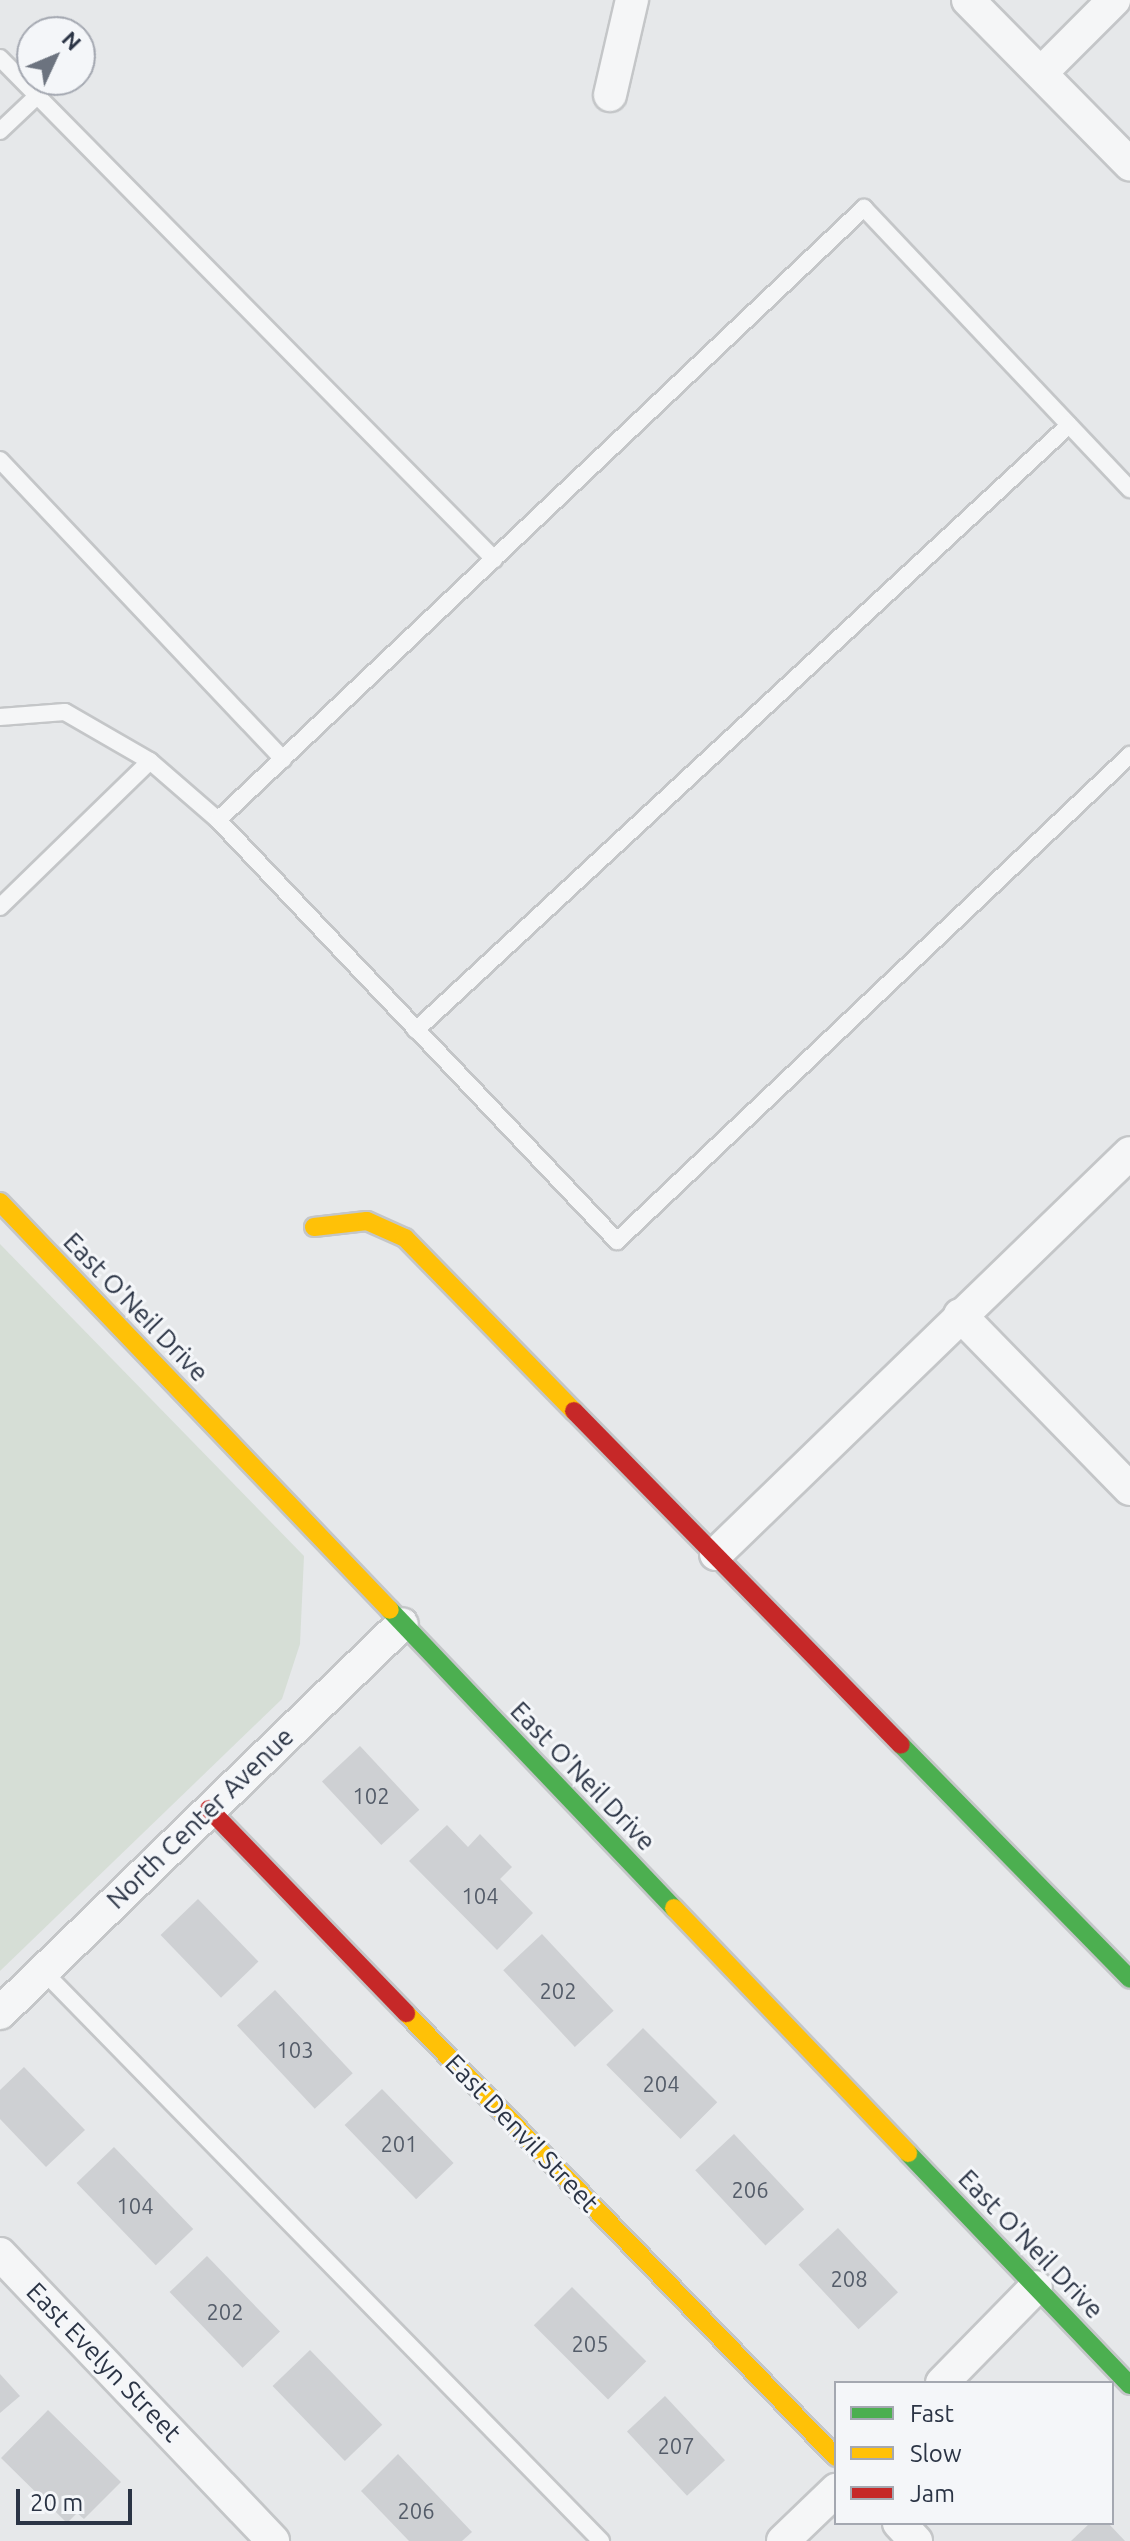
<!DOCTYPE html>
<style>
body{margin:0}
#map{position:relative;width:1130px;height:2541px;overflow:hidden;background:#e6e8ea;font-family:Ubuntu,sans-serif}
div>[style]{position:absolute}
.green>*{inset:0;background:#d6ded6}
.building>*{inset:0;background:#ced0d3;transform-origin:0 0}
.roads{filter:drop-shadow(2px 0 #c4c6c8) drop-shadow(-2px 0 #c4c6c8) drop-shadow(0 2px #c4c6c8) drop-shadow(0 -2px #c4c6c8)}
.lane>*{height:16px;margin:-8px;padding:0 8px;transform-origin:8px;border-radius:8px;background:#f5f6f7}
.street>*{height:32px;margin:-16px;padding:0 16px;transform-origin:16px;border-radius:16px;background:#f5f6f7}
.fast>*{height:18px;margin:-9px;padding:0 9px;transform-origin:9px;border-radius:9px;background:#4caf50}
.slow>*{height:18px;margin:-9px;padding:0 9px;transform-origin:9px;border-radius:9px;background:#ffc107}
.jam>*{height:18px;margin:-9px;padding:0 9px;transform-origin:9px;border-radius:9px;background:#c62828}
span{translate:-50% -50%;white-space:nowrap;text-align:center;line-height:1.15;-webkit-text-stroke:6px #f4f6f9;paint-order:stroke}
.number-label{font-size:22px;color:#545c69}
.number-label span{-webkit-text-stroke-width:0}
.street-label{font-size:26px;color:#2b3445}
.legend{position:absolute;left:834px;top:2381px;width:280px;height:144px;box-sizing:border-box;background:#f4f6f9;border:2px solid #a4a8b1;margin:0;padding:10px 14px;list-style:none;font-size:24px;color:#2b3445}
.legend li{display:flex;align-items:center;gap:16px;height:40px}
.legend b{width:40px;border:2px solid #a4a8b1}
.north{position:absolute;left:16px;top:16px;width:80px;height:80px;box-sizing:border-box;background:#f4f6f9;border:2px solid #a4a8b1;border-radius:50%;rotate:46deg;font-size:22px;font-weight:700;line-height:32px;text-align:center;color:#2b3445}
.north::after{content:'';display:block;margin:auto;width:28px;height:36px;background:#6c737f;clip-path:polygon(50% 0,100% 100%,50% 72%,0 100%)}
.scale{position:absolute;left:16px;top:2489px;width:116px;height:36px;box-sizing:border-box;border:4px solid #2b3445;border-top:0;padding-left:10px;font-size:24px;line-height:28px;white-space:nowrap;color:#2b3445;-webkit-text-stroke:6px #f4f6f9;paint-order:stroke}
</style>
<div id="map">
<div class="green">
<i style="clip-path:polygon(0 1244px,304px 1556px,300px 1644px,282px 1699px,0 1971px)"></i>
</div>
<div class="building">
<i style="left:360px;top:1746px;width:87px;height:52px;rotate:47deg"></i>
<i style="clip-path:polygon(447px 1825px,468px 1847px,480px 1834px,512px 1867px,500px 1879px,533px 1913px,497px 1950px,409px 1861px)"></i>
<i style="left:198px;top:1899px;width:87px;height:52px;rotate:46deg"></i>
<i style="left:542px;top:1934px;width:105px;height:53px;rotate:47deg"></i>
<i style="left:275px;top:1990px;width:114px;height:52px;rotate:47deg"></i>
<i style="left:643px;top:2028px;width:105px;height:52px;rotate:45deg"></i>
<i style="clip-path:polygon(24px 2067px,85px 2130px,46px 2167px,0 2119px,0 2090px)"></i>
<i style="left:382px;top:2089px;width:103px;height:52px;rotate:46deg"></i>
<i style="left:734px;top:2134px;width:103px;height:53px;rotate:47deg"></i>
<i style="left:114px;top:2147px;width:114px;height:52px;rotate:46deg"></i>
<i style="left:838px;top:2228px;width:88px;height:54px;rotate:47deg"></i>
<i style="left:207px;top:2256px;width:105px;height:52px;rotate:46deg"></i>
<i style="left:572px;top:2287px;width:105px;height:54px;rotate:45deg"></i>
<i style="left:310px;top:2350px;width:104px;height:52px;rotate:46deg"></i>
<i style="clip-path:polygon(0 2374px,20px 2396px,0 2413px)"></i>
<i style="left:665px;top:2396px;width:88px;height:52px;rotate:47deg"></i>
<i style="clip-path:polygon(48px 2410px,121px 2482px,84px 2519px,77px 2513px,67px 2523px,1px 2458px)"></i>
<i style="clip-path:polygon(398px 2454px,472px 2532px,462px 2541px,409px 2541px,361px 2491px)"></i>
<i style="clip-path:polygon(1090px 2523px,1108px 2523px,1125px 2541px,1071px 2541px)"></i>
</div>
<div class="roads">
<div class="lane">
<i style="left:0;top:58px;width:704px;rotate:45.4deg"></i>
<i style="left:0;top:131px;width:51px;rotate:-43.4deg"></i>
<i style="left:0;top:460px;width:412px;rotate:46.6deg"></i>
<i style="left:0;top:717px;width:65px;rotate:-4.4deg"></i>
<i style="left:65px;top:712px;width:98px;rotate:30deg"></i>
<i style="left:150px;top:761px;width:90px;rotate:40.9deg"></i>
<i style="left:218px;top:820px;width:580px;rotate:46.54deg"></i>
<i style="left:617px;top:1241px;width:707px;rotate:-43.45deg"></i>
<i style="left:218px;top:820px;width:890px;rotate:-43.45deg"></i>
<i style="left:864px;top:208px;width:387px;rotate:46.6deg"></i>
<i style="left:0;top:907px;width:209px;rotate:-44.2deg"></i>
<i style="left:416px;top:1030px;width:890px;rotate:-42.81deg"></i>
<i style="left:43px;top:1971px;width:798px;rotate:45.61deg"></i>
</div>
<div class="street">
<i style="left:968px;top:0;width:231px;rotate:45.4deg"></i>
<i style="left:1042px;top:72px;width:102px;rotate:-45deg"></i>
<i style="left:610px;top:95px;width:98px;rotate:-77deg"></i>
<i style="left:960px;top:1315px;width:243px;rotate:45.7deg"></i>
<i style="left:716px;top:1554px;width:576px;rotate:-44.09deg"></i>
<i style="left:0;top:2013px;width:559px;rotate:-44.06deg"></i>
<i style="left:0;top:2254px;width:396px;rotate:46.4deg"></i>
<i style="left:942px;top:2383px;width:134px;rotate:-45.6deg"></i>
<i style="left:899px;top:2523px;width:25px;rotate:47deg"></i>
<i style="left:783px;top:2541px;width:74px;rotate:-43.9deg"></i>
</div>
<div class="fast">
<i style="left:390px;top:1610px;width:412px;rotate:46.4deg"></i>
<i style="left:901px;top:1745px;width:327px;rotate:45.6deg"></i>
<i style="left:908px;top:2153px;width:321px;rotate:46.3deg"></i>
</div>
<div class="slow">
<i style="left:0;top:1202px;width:564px;rotate:46.29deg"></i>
<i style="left:314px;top:1227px;width:53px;rotate:-6.5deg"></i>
<i style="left:367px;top:1221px;width:42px;rotate:24.1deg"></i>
<i style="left:405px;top:1238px;width:242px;rotate:45.7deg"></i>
<i style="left:674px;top:1908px;width:339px;rotate:46.3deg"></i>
<i style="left:406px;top:2013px;width:618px;rotate:45.92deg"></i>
</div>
<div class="jam">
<i style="left:574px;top:1411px;width:467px;rotate:45.6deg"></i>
<i style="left:209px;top:1809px;width:284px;rotate:46deg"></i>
</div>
</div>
<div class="number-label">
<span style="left:371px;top:1796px">102</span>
<span style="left:480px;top:1896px">104</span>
<span style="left:558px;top:1991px">202</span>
<span style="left:295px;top:2050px">103</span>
<span style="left:661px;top:2084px">204</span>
<span style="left:399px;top:2144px">201</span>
<span style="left:750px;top:2190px">206</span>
<span style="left:135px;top:2206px">104</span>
<span style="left:849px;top:2279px">208</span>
<span style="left:225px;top:2312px">202</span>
<span style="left:590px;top:2344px">205</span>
<span style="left:676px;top:2446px">207</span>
<span style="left:416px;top:2511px">206</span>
</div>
<div class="street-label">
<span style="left:136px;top:1307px;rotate:46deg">East O'Neil Drive</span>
<span style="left:583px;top:1776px;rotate:46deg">East O'Neil Drive</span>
<span style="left:200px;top:1818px;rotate:-44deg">North Center Avenue</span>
<span style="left:522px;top:2133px;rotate:46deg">East Denvil Street</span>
<span style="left:1031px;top:2244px;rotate:46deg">East O'Neil Drive</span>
<span style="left:104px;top:2362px;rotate:46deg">East Evelyn Street</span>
</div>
<ul class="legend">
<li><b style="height:10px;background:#4caf50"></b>Fast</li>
<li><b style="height:10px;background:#ffc107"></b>Slow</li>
<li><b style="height:10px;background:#c62828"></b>Jam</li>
</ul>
<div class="north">N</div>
<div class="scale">20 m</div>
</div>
